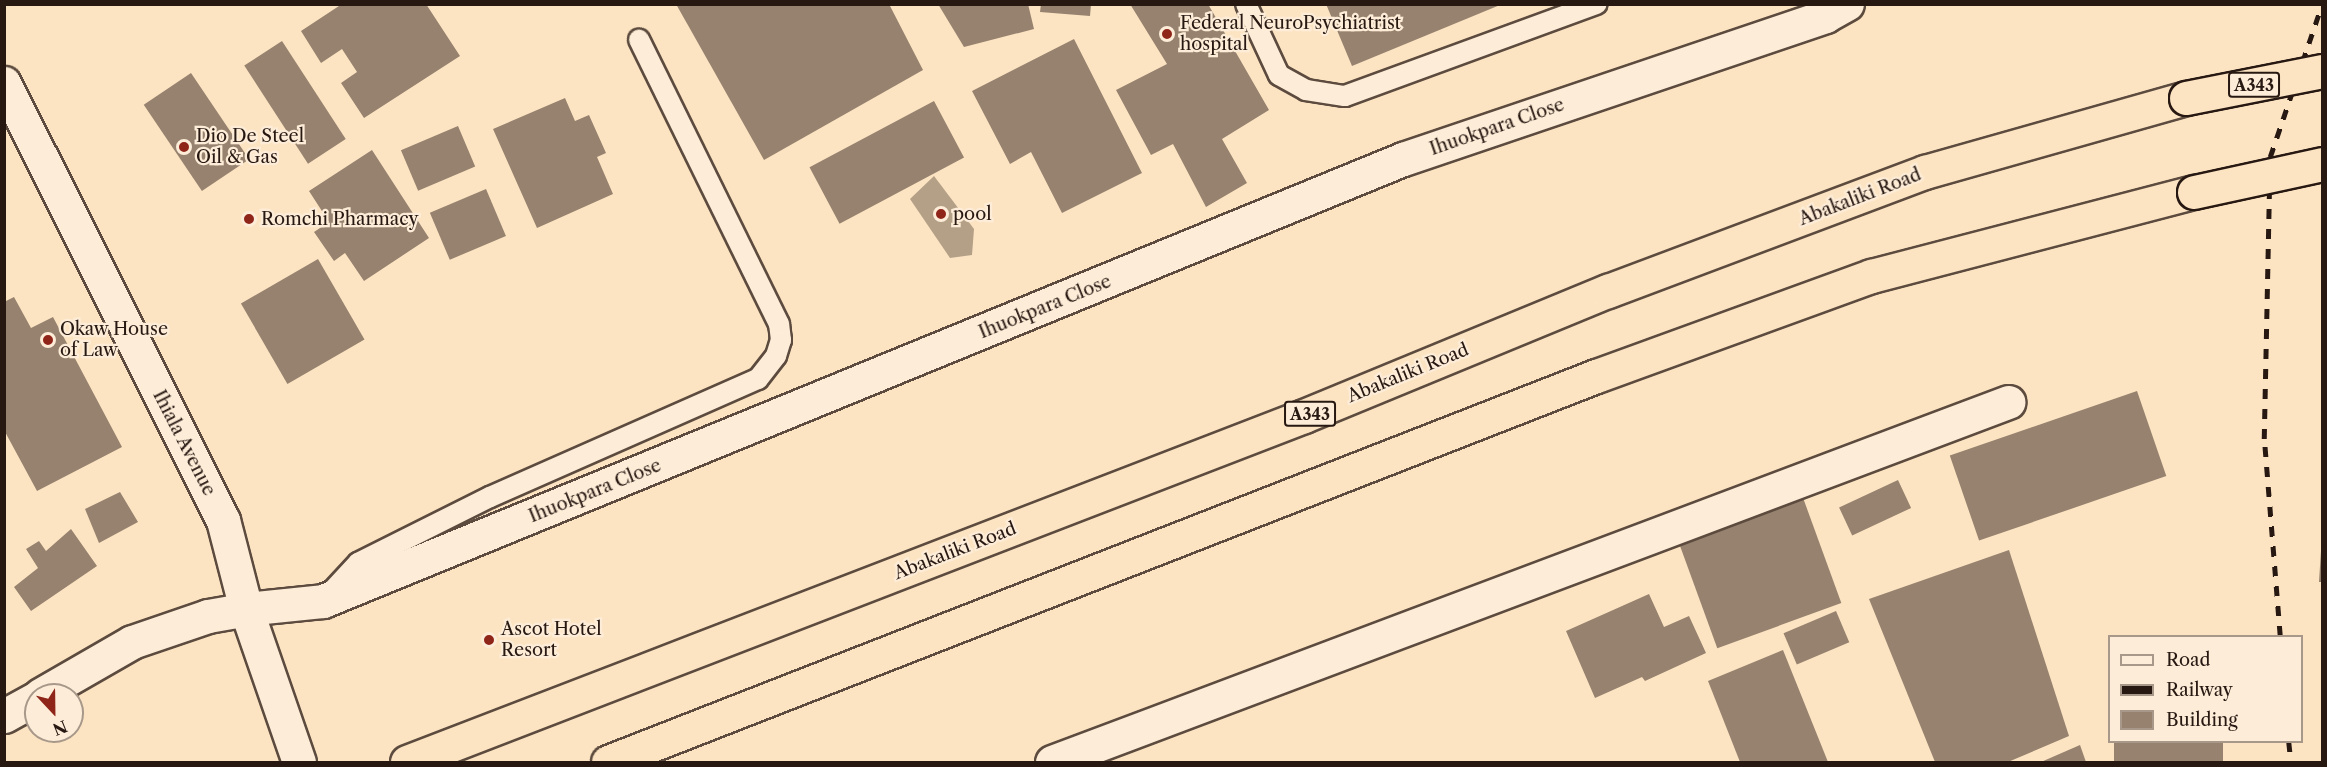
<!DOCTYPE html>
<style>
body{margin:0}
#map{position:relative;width:2327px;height:767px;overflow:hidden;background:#fce4c3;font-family:"Libre Caslon Text",serif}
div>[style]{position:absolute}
.water>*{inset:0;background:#b49f87}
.building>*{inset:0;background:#96826e;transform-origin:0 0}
.roads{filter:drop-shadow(2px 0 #5c4b3e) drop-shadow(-2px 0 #5c4b3e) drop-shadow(0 2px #5c4b3e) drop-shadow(0 -2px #5c4b3e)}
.service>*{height:20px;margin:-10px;padding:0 10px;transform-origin:10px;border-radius:10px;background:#fdedd8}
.minor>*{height:33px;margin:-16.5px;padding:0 16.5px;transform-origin:16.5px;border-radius:16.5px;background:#fdedd8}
.secondary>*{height:33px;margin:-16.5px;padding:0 16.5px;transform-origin:16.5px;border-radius:16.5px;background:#fdedd8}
.trunk>*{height:33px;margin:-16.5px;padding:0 16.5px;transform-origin:16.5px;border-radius:16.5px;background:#fce4c3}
.rail>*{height:4.5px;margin-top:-2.25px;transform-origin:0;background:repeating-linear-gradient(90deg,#271812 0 10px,transparent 0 20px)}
.bridges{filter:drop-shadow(2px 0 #271812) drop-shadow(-2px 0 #271812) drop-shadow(0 2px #271812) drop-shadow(0 -2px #271812)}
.trunk-bridge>*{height:33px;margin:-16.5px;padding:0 16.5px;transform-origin:16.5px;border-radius:16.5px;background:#fce4c3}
.dots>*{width:16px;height:16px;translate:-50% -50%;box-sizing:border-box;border:3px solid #fdedd8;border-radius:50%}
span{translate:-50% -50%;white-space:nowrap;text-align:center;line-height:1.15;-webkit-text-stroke:4.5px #fdedd8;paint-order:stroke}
.shield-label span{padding:2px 4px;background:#fdedd8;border:2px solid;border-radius:4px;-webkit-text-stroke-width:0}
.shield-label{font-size:16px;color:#271812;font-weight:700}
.poi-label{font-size:18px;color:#271812}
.left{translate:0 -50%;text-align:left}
.street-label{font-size:18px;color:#271812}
.frame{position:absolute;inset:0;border:6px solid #271812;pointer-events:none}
.legend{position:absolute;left:2108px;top:635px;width:195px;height:108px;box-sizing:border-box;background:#fdedd8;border:2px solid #a79889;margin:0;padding:8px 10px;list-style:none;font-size:18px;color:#271812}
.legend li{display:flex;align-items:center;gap:12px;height:30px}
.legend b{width:30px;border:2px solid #a79889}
.north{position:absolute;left:24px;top:683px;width:60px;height:60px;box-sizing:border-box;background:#fdedd8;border:2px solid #a79889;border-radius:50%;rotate:158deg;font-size:16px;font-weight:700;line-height:24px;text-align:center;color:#271812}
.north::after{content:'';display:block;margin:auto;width:21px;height:27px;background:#8f2418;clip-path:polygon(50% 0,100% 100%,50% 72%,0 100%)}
</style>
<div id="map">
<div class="water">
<i style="clip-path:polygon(934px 176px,974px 229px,972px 255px,950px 258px,910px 199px)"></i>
</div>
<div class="building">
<i style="clip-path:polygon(342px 4px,426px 4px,460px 56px,364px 118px,341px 83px,357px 72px,342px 49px,321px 63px,301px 31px)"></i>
<i style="clip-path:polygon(676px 4px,889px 4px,923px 70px,764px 160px)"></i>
<i style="clip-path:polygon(938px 4px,1028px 4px,1034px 29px,964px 47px)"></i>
<i style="clip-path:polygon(1041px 4px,1091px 4px,1090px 16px,1040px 12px)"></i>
<i style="clip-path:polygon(1130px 4px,1208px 4px,1269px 110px,1222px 139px,1247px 183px,1206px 207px,1173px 144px,1151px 155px,1116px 90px,1167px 64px)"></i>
<i style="clip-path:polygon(1326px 4px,1500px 4px,1500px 5px,1352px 66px)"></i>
<i style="clip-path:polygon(1074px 39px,1142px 173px,1062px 213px,1031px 152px,1010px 164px,972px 91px)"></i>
<i style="left:282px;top:41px;width:117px;height:45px;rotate:57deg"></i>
<i style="left:191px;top:73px;width:104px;height:57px;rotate:56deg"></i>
<i style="clip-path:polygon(565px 98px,575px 121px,589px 115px,606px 153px,597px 157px,613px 194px,537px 228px,493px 129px)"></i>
<i style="left:934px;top:101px;width:64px;height:141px;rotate:62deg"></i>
<i style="left:458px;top:126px;width:44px;height:62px;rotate:67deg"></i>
<i style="clip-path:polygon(372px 150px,429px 238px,364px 281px,345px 253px,334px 261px,314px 232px,329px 222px,309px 191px)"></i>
<i style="left:486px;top:189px;width:51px;height:61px;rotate:67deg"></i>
<i style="left:318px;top:259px;width:93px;height:89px;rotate:60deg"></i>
<i style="clip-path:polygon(14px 297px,31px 328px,53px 317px,122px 447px,37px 491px,4px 430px,4px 302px)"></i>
<i style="left:2137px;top:391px;width:90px;height:198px;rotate:71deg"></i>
<i style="left:1898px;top:480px;width:31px;height:65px;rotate:65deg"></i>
<i style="clip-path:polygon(120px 492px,138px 522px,99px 543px,85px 509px)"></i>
<i style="left:1802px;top:495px;width:115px;height:132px;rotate:70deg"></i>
<i style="clip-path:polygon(71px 529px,97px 566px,31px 611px,14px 587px,38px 568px,26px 549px,39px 541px,46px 551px)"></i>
<i style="clip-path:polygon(2009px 550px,2069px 736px,2008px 762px,1935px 762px,1869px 599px)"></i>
<i style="clip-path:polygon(2321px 551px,2322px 551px,2322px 582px,2319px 582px)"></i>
<i style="clip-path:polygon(1649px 594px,1664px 627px,1689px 616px,1706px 653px,1645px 681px,1642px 677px,1595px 698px,1566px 631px)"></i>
<i style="left:1836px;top:611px;width:34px;height:57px;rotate:67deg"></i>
<i style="clip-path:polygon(1783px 650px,1828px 762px,1740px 762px,1708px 681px)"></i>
<i style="left:2114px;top:742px;width:109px;height:20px"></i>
<i style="clip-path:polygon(2080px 745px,2086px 762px,2041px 762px)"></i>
</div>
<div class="roads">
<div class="service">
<i style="left:1246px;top:4px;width:78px;rotate:65.1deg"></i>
<i style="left:1279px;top:75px;width:31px;rotate:29deg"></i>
<i style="left:1306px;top:90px;width:39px;rotate:9deg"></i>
<i style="left:1345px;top:96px;width:268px;rotate:-20.1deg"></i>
<i style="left:333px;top:590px;width:37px;rotate:-47deg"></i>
<i style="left:358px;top:563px;width:148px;rotate:-26.6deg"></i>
<i style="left:490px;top:497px;width:293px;rotate:-23.8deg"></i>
<i style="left:758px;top:379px;width:29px;rotate:-52deg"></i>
<i style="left:776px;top:356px;width:17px;rotate:-73deg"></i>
<i style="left:781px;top:340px;width:16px;rotate:-97deg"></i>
<i style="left:779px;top:324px;width:317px;rotate:-116.2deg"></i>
</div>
<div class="minor">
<i style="left:246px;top:609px;width:77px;rotate:-5.9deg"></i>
<i style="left:323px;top:601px;width:1167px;rotate:-22.26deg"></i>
<i style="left:1403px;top:159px;width:446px;rotate:-18.7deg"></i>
<i style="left:1825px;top:16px;width:25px;rotate:-29deg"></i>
<i style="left:1052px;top:762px;width:1022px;rotate:-20.63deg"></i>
</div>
<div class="secondary">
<i style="left:4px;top:83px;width:489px;rotate:63.4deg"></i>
<i style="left:223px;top:520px;width:92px;rotate:75.5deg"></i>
<i style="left:246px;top:609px;width:162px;rotate:70.9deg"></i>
<i style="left:40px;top:695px;width:106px;rotate:-29.9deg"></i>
<i style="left:132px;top:642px;width:80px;rotate:-18.9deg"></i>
<i style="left:208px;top:616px;width:39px;rotate:-10deg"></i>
<i style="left:4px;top:716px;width:37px;rotate:-29deg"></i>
</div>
<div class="trunk">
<i style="left:407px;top:762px;width:961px;rotate:-21.09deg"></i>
<i style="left:1304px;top:416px;width:329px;rotate:-22.4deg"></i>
<i style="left:1608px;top:291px;width:339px;rotate:-20.6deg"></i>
<i style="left:1925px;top:172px;width:271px;rotate:-15.8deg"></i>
<i style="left:608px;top:762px;width:1061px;rotate:-21.34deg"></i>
<i style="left:1596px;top:376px;width:293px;rotate:-20deg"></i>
<i style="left:1871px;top:276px;width:334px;rotate:-14.6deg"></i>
</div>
</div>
<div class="rail">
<i style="left:2280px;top:636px;width:198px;rotate:-94.6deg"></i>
<i style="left:2264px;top:439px;width:282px;rotate:-88.8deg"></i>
<i style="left:2270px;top:157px;width:162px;rotate:-71.2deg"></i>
<i style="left:2289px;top:742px;width:20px;rotate:84deg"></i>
</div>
<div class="bridges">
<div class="trunk-bridge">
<i style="left:2186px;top:98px;width:139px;rotate:-11.2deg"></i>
<i style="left:2194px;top:192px;width:131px;rotate:-12.3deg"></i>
</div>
</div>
<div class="dots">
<i style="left:1167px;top:34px;background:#8f2418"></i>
<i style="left:184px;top:147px;background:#8f2418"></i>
<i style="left:941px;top:214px;background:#8f2418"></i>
<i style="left:249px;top:219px;background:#8f2418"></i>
<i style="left:48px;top:340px;background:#8f2418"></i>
<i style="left:489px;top:640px;background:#8f2418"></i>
</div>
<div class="shield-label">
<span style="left:2254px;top:85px">A343</span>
<span style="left:1310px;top:414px">A343</span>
</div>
<div class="poi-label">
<span class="left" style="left:1180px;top:34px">Federal NeuroPsychiatrist<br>hospital</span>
<span class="left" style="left:196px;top:147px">Dio De Steel<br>Oil &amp; Gas</span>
<span class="left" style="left:953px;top:214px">pool</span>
<span class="left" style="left:261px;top:219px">Romchi Pharmacy</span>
<span class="left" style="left:60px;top:340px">Okaw House<br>of Law</span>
<span class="left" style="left:501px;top:640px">Ascot Hotel<br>Resort</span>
</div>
<div class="street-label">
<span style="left:1497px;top:127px;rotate:-19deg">Ihuokpara Close</span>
<span style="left:1860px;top:197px;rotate:-21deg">Abakaliki Road</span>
<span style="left:1045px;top:307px;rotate:-22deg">Ihuokpara Close</span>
<span style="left:1408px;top:373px;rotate:-22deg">Abakaliki Road</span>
<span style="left:184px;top:443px;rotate:63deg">Ihiala Avenue</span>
<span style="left:595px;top:491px;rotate:-22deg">Ihuokpara Close</span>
<span style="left:955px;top:551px;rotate:-21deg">Abakaliki Road</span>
</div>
<div class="frame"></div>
<ul class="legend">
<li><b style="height:8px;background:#fdedd8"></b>Road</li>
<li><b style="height:8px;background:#271812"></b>Railway</li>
<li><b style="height:16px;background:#96826e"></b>Building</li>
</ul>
<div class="north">N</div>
</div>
